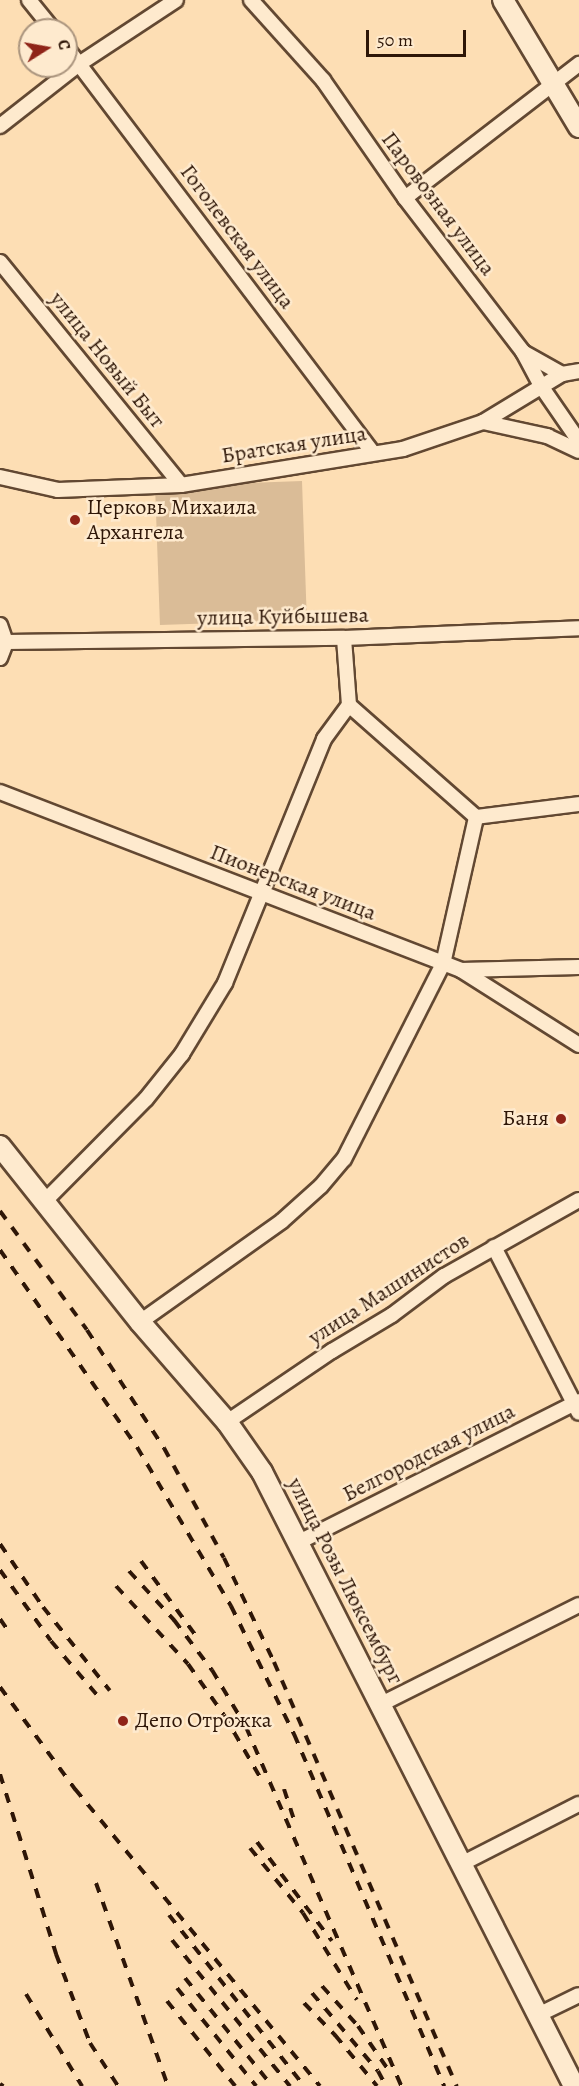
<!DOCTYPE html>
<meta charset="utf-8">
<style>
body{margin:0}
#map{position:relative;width:579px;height:2086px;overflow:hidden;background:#fddeb4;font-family:Alegreya,serif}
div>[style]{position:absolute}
.green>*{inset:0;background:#dabc97;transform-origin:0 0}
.roads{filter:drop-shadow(2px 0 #624832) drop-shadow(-2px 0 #624832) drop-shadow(0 2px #624832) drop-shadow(0 -2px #624832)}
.street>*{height:14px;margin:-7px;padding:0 7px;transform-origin:7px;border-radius:7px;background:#feeace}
.secondary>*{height:20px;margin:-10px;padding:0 10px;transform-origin:10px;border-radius:10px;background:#feeace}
.rail>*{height:4px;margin-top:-2px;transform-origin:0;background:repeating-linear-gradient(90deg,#2e1607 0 10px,transparent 0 20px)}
.dots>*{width:16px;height:16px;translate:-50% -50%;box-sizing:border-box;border:3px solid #feeace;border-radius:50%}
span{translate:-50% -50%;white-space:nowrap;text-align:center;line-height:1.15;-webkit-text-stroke:5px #feeace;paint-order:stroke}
.street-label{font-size:22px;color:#2e1607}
.poi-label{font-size:22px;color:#2e1607}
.left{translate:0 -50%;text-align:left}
.right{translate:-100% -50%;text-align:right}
.north{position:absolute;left:18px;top:18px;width:60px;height:60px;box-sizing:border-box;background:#feeace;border:2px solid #ab957e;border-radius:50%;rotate:79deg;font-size:16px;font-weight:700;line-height:24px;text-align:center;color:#2e1607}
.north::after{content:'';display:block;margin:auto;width:21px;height:27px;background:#8f2418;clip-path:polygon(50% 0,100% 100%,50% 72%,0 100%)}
.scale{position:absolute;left:366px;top:30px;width:100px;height:27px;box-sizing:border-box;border:3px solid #2e1607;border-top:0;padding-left:8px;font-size:18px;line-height:21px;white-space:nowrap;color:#2e1607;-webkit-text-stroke:4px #feeace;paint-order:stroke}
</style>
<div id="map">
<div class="green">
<i style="left:302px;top:481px;width:139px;height:147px;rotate:88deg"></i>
</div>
<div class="roads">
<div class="street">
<i style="left:29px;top:0;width:38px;rotate:51deg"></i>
<i style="left:251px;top:0;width:108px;rotate:48deg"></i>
<i style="left:323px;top:80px;width:144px;rotate:55.2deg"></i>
<i style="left:405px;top:198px;width:194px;rotate:52.5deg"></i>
<i style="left:523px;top:352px;width:38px;rotate:62deg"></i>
<i style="left:541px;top:386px;width:67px;rotate:55.4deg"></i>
<i style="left:66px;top:47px;width:509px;rotate:52.9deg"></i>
<i style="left:0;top:126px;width:100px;rotate:-38.1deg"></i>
<i style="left:79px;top:64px;width:116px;rotate:-33.4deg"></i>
<i style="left:405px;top:198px;width:220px;rotate:-37.6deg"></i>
<i style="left:0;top:262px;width:287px;rotate:50.9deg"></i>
<i style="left:523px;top:352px;width:45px;rotate:29.4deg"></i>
<i style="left:483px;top:422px;width:66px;rotate:12.3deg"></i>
<i style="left:547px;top:436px;width:35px;rotate:25deg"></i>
<i style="left:0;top:477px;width:59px;rotate:12.6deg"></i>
<i style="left:58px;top:490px;width:123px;rotate:-2.3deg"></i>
<i style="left:181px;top:485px;width:225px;rotate:-9.2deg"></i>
<i style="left:403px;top:449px;width:84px;rotate:-18.6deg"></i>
<i style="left:483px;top:422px;width:92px;rotate:-31.3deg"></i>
<i style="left:562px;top:374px;width:17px;rotate:-10deg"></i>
<i style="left:0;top:625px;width:18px;rotate:71deg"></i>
<i style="left:6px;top:642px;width:338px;rotate:-0.7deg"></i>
<i style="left:344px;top:638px;width:235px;rotate:-2.4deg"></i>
<i style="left:0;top:658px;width:17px;rotate:-69deg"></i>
<i style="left:0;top:792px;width:494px;rotate:21.1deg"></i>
<i style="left:461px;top:970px;width:118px;rotate:-1.5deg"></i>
<i style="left:476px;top:817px;width:104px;rotate:-7.2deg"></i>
<i style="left:461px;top:970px;width:140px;rotate:32.4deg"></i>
<i style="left:43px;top:1203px;width:146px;rotate:-45.3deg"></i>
<i style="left:146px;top:1099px;width:58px;rotate:-51.3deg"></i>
<i style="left:182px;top:1054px;width:83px;rotate:-58.8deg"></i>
<i style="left:225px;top:983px;width:263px;rotate:-67.9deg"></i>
<i style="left:324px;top:739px;width:42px;rotate:-53.7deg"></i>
<i style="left:494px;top:1247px;width:186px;rotate:62.9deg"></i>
<i style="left:140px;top:1322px;width:174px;rotate:-35.4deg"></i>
<i style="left:282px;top:1221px;width:52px;rotate:-41.9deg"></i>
<i style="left:321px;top:1186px;width:35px;rotate:-50deg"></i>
<i style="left:344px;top:1159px;width:219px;rotate:-63.1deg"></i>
<i style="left:443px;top:964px;width:151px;rotate:-77.3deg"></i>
<i style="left:476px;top:817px;width:169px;rotate:-138.6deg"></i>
<i style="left:349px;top:705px;width:67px;rotate:-94.3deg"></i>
<i style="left:227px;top:1422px;width:127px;rotate:-34.1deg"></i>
<i style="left:332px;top:1351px;width:70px;rotate:-31deg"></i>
<i style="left:392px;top:1315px;width:65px;rotate:-36.9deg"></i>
<i style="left:444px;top:1276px;width:155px;rotate:-29.4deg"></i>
<i style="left:299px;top:1542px;width:313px;rotate:-26.7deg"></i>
<i style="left:381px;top:1704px;width:221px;rotate:-26.6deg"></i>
<i style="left:463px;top:1863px;width:130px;rotate:-27deg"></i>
<i style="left:540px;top:2014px;width:43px;rotate:-26deg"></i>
</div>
<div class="secondary">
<i style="left:503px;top:0;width:148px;rotate:59.1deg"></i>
<i style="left:0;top:1146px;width:225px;rotate:51.5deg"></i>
<i style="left:140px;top:1322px;width:133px;rotate:49deg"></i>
<i style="left:227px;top:1422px;width:61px;rotate:55deg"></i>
<i style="left:262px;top:1472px;width:689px;rotate:63.06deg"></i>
</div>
</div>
<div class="rail">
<i style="left:0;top:1211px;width:147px;rotate:53.8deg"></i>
<i style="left:87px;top:1330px;width:141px;rotate:56.9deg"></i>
<i style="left:164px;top:1448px;width:125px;rotate:61.4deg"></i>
<i style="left:224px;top:1558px;width:115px;rotate:64.3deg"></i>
<i style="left:274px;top:1662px;width:462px;rotate:66.7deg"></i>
<i style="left:0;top:1250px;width:240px;rotate:55.2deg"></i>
<i style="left:137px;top:1447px;width:185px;rotate:59.4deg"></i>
<i style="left:231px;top:1606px;width:143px;rotate:63.8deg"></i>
<i style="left:294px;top:1734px;width:383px;rotate:66.9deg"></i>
<i style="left:0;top:1544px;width:76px;rotate:55.7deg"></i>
<i style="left:43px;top:1607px;width:107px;rotate:51.4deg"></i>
<i style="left:141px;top:1561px;width:98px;rotate:53.7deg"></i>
<i style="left:0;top:1570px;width:87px;rotate:54.3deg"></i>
<i style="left:51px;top:1641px;width:71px;rotate:49.6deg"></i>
<i style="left:129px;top:1571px;width:67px;rotate:47.4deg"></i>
<i style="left:174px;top:1620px;width:63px;rotate:52.8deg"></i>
<i style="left:212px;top:1670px;width:66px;rotate:59.2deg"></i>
<i style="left:246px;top:1727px;width:391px;rotate:66.6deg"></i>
<i style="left:116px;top:1586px;width:106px;rotate:47.3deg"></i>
<i style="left:188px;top:1664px;width:62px;rotate:54.8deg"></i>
<i style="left:224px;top:1715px;width:72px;rotate:59.9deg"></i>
<i style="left:0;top:1619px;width:12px;rotate:55deg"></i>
<i style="left:0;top:1687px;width:127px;rotate:53.7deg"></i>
<i style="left:75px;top:1789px;width:385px;rotate:50.5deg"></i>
<i style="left:0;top:1774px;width:189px;rotate:72.7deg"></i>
<i style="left:56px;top:1954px;width:95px;rotate:69.1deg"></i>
<i style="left:90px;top:2043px;width:51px;rotate:56.9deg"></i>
<i style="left:284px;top:1789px;width:32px;rotate:72deg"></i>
<i style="left:257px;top:1842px;width:124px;rotate:52.9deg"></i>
<i style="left:250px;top:1848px;width:84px;rotate:50.8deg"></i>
<i style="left:303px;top:1913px;width:102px;rotate:58.2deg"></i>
<i style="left:96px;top:1883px;width:215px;rotate:70.5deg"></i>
<i style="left:169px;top:1915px;width:218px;rotate:51.7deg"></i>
<i style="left:172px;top:1940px;width:188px;rotate:51.1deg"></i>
<i style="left:185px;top:1978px;width:139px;rotate:51.1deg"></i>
<i style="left:322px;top:1986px;width:54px;rotate:48deg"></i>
<i style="left:358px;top:2026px;width:51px;rotate:55.4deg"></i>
<i style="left:177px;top:1988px;width:126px;rotate:51.1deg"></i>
<i style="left:312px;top:1993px;width:102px;rotate:49.8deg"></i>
<i style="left:378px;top:2071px;width:17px;rotate:62deg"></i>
<i style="left:26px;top:1994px;width:108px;rotate:58.7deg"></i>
<i style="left:167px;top:2001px;width:109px;rotate:51.3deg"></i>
<i style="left:304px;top:2003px;width:45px;rotate:45.9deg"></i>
<i style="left:335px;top:2035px;width:66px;rotate:50.5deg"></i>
<i style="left:0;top:2084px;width:4px;rotate:34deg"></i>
</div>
<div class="dots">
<i style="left:75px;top:520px;background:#8f2418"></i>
<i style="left:561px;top:1119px;background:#8f2418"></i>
<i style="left:123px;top:1721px;background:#8f2418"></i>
</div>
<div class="street-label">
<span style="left:438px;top:204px;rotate:53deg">Паровозная улица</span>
<span style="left:237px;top:237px;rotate:53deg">Гоголевская улица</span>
<span style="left:107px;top:360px;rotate:51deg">улица Новый Быт</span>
<span style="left:294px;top:445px;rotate:-9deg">Братская улица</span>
<span style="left:283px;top:617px;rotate:-1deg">улица Куйбышева</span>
<span style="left:293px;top:883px;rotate:21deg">Пионерская улица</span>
<span style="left:389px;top:1289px;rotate:-33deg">улица Машинистов</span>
<span style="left:429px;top:1453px;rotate:-27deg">Белгородская улица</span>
<span style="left:345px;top:1581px;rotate:63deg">улица Розы Люксембург</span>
</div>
<div class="poi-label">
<span class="left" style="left:87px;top:520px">Церковь Михаила<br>Архангела</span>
<span class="right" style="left:549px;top:1119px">Баня</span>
<span class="left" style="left:135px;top:1721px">Депо Отрожка</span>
</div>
<div class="north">С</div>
<div class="scale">50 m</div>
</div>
